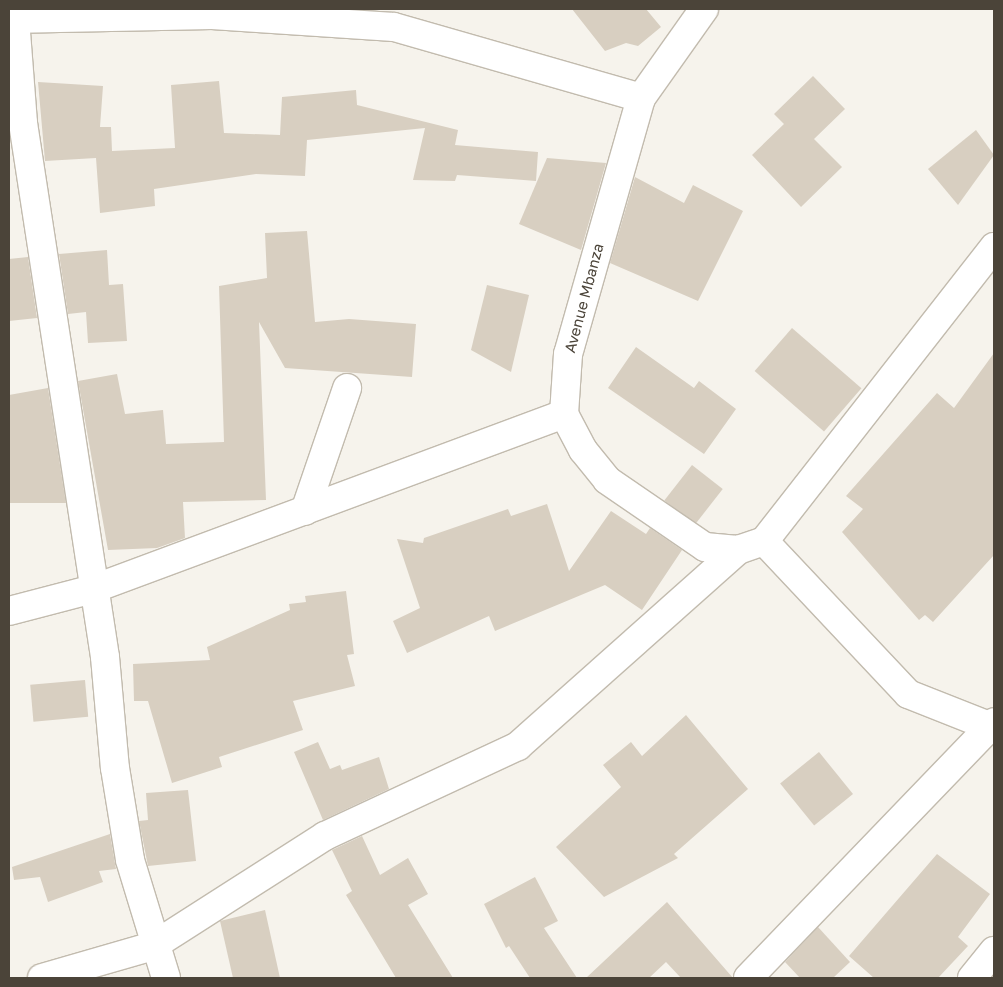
<!DOCTYPE html>
<style>
body{margin:0}
#map{position:relative;width:1003px;height:987px;overflow:hidden;background:#f6f3ec;font-family:"Golos Text",sans-serif}
div>[style]{position:absolute}
.building>*{inset:0;background:#d8cfc1;transform-origin:0 0}
.roads{filter:drop-shadow(1px 0 #c2bbae) drop-shadow(-1px 0 #c2bbae) drop-shadow(0 1px #c2bbae) drop-shadow(0 -1px #c2bbae)}
.minor>*{height:28px;margin:-14px;padding:0 14px;transform-origin:14px;border-radius:14px;background:#fff}
span{translate:-50% -50%;white-space:nowrap;text-align:center;line-height:1.15;-webkit-text-stroke:4.5px #fff;paint-order:stroke}
.street-label{font-size:15px;color:#4b4439}
.frame{position:absolute;inset:0;border:10px solid #4b4439;pointer-events:none}
</style>
<div id="map">
<div class="building">
<i style="clip-path:polygon(572px 9px,646px 9px,661px 27px,638px 46px,626px 43px,605px 51px)"></i>
<i style="clip-path:polygon(813px 76px,845px 109px,814px 139px,842px 167px,801px 207px,752px 155px,784px 124px,774px 114px)"></i>
<i style="clip-path:polygon(219px 81px,224px 133px,280px 135px,282px 97px,356px 90px,357px 105px,458px 130px,455px 145px,538px 152px,536px 181px,457px 175px,455px 181px,413px 180px,425px 128px,307px 140px,305px 176px,256px 174px,154px 189px,155px 206px,100px 213px,96px 158px,45px 161px,38px 82px,103px 86px,100px 127px,111px 127px,112px 151px,175px 148px,171px 85px)"></i>
<i style="clip-path:polygon(976px 130px,994px 155px,958px 205px,928px 169px)"></i>
<i style="clip-path:polygon(547px 158px,606px 163px,581px 250px,519px 224px)"></i>
<i style="clip-path:polygon(635px 177px,684px 203px,693px 185px,743px 211px,698px 301px,610px 263px)"></i>
<i style="clip-path:polygon(307px 231px,315px 322px,349px 319px,416px 324px,412px 377px,285px 368px,259px 322px,266px 500px,183px 502px,185px 538px,157px 548px,108px 550px,78px 381px,117px 374px,125px 414px,163px 410px,166px 444px,224px 442px,219px 286px,267px 278px,265px 233px)"></i>
<i style="clip-path:polygon(107px 250px,109px 285px,123px 284px,127px 341px,88px 343px,86px 312px,68px 314px,59px 254px)"></i>
<i style="clip-path:polygon(28px 257px,37px 318px,9px 321px,9px 259px)"></i>
<i style="clip-path:polygon(487px 285px,529px 295px,511px 372px,471px 350px)"></i>
<i style="left:792px;top:328px;width:92px;height:57px;rotate:41deg"></i>
<i style="clip-path:polygon(636px 347px,694px 388px,699px 381px,736px 409px,704px 454px,608px 388px)"></i>
<i style="clip-path:polygon(994px 353px,994px 555px,933px 622px,925px 615px,919px 620px,842px 532px,863px 509px,846px 496px,937px 393px,954px 408px)"></i>
<i style="clip-path:polygon(48px 388px,66px 503px,9px 503px,9px 395px)"></i>
<i style="left:692px;top:465px;width:39px;height:45px;rotate:38deg"></i>
<i style="clip-path:polygon(547px 504px,569px 571px,611px 511px,646px 534px,650px 528px,682px 550px,642px 610px,605px 585px,495px 631px,489px 616px,407px 653px,393px 621px,420px 608px,397px 539px,423px 543px,424px 538px,508px 509px,511px 516px)"></i>
<i style="clip-path:polygon(346px 591px,354px 654px,347px 655px,355px 686px,293px 701px,303px 730px,219px 757px,222px 767px,172px 783px,148px 701px,134px 701px,133px 664px,210px 660px,207px 647px,290px 610px,289px 604px,306px 602px,305px 596px)"></i>
<i style="left:85px;top:680px;width:37px;height:55px;rotate:85deg"></i>
<i style="clip-path:polygon(686px 715px,748px 789px,674px 854px,678px 858px,604px 897px,556px 847px,621px 787px,603px 765px,631px 742px,642px 756px)"></i>
<i style="clip-path:polygon(318px 742px,330px 769px,340px 765px,342px 770px,379px 757px,389px 789px,323px 820px,294px 752px)"></i>
<i style="left:819px;top:752px;width:54px;height:50px;rotate:51deg"></i>
<i style="clip-path:polygon(188px 790px,196px 861px,148px 866px,139px 821px,148px 820px,146px 793px)"></i>
<i style="clip-path:polygon(110px 834px,116px 869px,99px 871px,103px 882px,48px 902px,40px 877px,14px 880px,12px 867px)"></i>
<i style="clip-path:polygon(362px 836px,380px 875px,408px 858px,428px 894px,408px 905px,453px 978px,396px 978px,346px 895px,352px 891px,332px 850px)"></i>
<i style="clip-path:polygon(937px 854px,990px 894px,958px 937px,968px 946px,938px 978px,874px 978px,849px 956px)"></i>
<i style="clip-path:polygon(535px 877px,558px 921px,544px 928px,577px 978px,530px 978px,509px 946px,506px 948px,484px 904px)"></i>
<i style="clip-path:polygon(667px 902px,733px 978px,681px 978px,666px 962px,649px 978px,586px 978px)"></i>
<i style="clip-path:polygon(265px 910px,280px 978px,233px 978px,220px 921px)"></i>
<i style="clip-path:polygon(818px 927px,850px 962px,833px 978px,800px 978px,785px 962px)"></i>
</div>
<div class="roads">
<div class="minor">
<i style="left:704px;top:9px;width:109px;rotate:125.3deg"></i>
<i style="left:641px;top:98px;width:266px;rotate:105.9deg"></i>
<i style="left:568px;top:354px;width:60px;rotate:93.8deg"></i>
<i style="left:564px;top:414px;width:41px;rotate:62.2deg"></i>
<i style="left:583px;top:450px;width:38px;rotate:51deg"></i>
<i style="left:607px;top:480px;width:119px;rotate:34.4deg"></i>
<i style="left:705px;top:547px;width:33px;rotate:5deg"></i>
<i style="left:738px;top:550px;width:28px;rotate:-19deg"></i>
<i style="left:9px;top:19px;width:203px;rotate:-1.1deg"></i>
<i style="left:212px;top:15px;width:182px;rotate:3.8deg"></i>
<i style="left:394px;top:27px;width:257px;rotate:16deg"></i>
<i style="left:15px;top:19px;width:104px;rotate:85.6deg"></i>
<i style="left:23px;top:123px;width:540px;rotate:81.27deg"></i>
<i style="left:105px;top:657px;width:111px;rotate:84.9deg"></i>
<i style="left:115px;top:768px;width:93px;rotate:80.7deg"></i>
<i style="left:130px;top:860px;width:123px;rotate:73deg"></i>
<i style="left:994px;top:247px;width:373px;rotate:128deg"></i>
<i style="left:764px;top:541px;width:210px;rotate:46.7deg"></i>
<i style="left:908px;top:694px;width:92px;rotate:21.6deg"></i>
<i style="left:305px;top:511px;width:130px;rotate:-71.1deg"></i>
<i style="left:9px;top:611px;width:87px;rotate:-14.7deg"></i>
<i style="left:93px;top:589px;width:502px;rotate:-20.38deg"></i>
<i style="left:42px;top:978px;width:116px;rotate:-16.1deg"></i>
<i style="left:153px;top:946px;width:204px;rotate:-32.6deg"></i>
<i style="left:325px;top:836px;width:213px;rotate:-25deg"></i>
<i style="left:518px;top:746px;width:295px;rotate:-41.7deg"></i>
<i style="left:748px;top:978px;width:355px;rotate:-46.1deg"></i>
<i style="left:972px;top:978px;width:35px;rotate:-51deg"></i>
</div>
</div>
<div class="street-label">
<span style="left:584px;top:298px;rotate:-75deg">Avenue Mbanza</span>
</div>
<div class="frame"></div>
</div>
